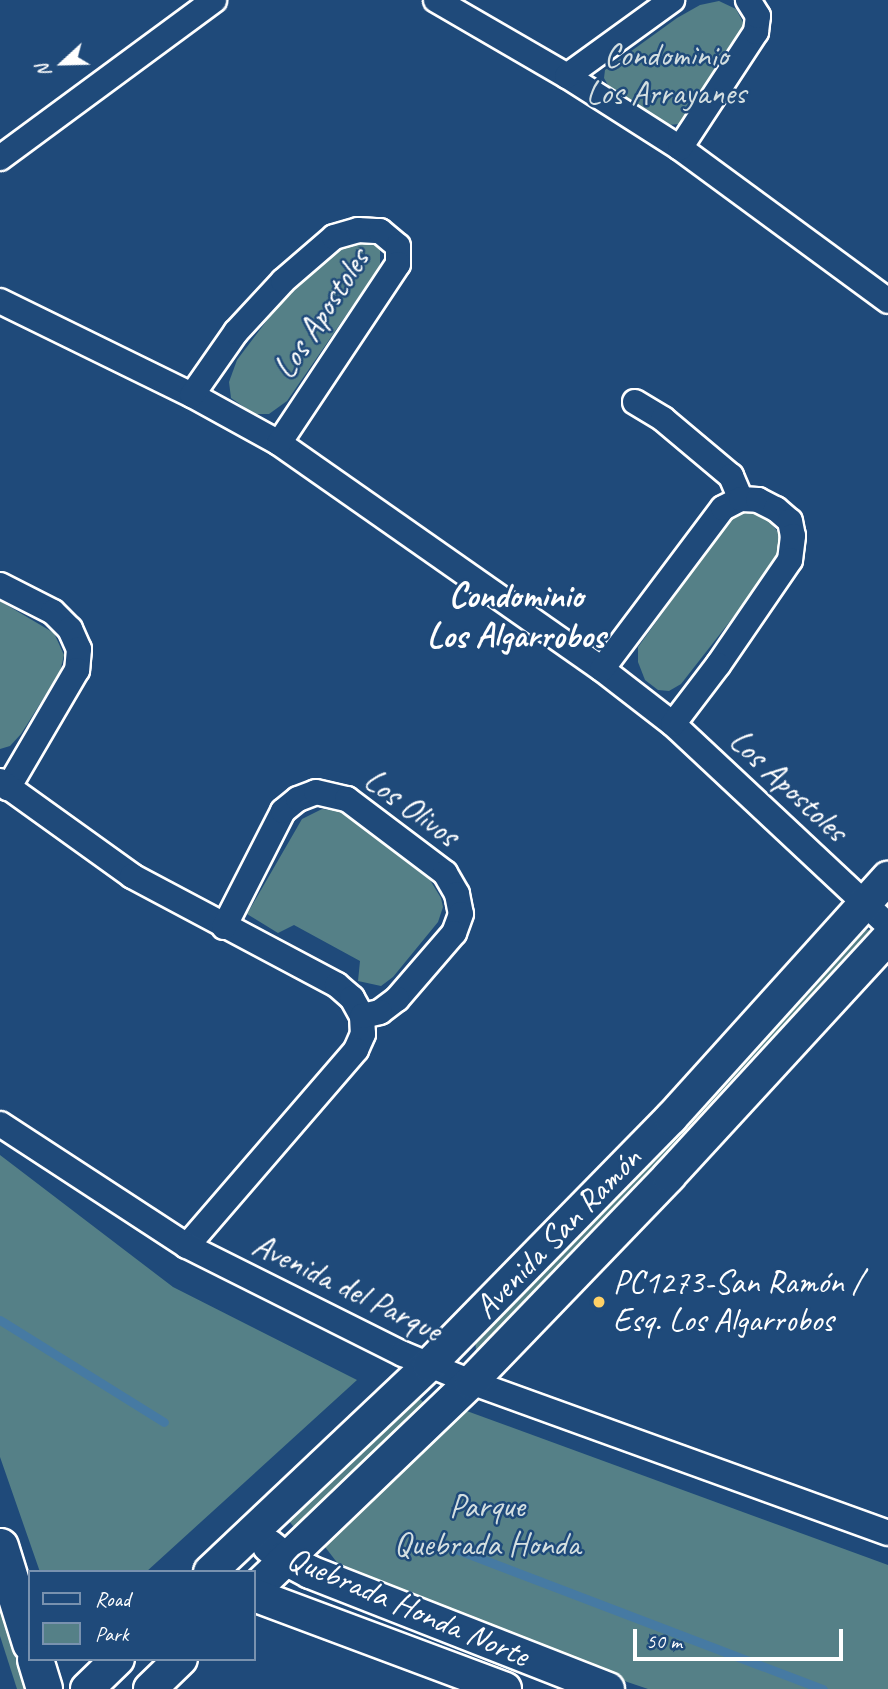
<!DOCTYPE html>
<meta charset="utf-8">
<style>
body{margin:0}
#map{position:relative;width:888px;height:1689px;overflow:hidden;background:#1f4a7a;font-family:Caveat,sans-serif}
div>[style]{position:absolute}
.green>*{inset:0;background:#558087}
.stream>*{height:9px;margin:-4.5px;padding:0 4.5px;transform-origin:4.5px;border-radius:4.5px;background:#467aa3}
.roads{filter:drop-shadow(2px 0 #fff) drop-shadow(-2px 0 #fff) drop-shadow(0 2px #fff) drop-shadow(0 -2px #fff)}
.minor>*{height:24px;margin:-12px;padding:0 12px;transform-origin:12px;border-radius:12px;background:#1f4a7a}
.tertiary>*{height:32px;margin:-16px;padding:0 16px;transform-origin:16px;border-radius:16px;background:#1f4a7a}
.secondary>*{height:35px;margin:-17.5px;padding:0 17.5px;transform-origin:17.5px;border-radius:17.5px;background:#1f4a7a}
.dots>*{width:19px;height:19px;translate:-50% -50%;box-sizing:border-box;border:4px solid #1f4a7a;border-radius:50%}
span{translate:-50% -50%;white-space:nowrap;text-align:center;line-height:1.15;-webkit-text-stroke:5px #1f4a7a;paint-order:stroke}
.park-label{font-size:33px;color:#d4dfe1}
.street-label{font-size:33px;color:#fff}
.poi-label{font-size:33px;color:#fff}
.left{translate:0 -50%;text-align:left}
.neighbourhood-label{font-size:35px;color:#fff;font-weight:700}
.legend{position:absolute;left:28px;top:1570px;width:228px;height:91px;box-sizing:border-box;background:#1f4a7a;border:2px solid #7992af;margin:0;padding:9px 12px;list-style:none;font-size:21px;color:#fff}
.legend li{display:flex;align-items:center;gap:14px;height:35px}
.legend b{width:35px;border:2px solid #7992af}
.north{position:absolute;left:28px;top:28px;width:70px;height:70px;-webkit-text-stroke:5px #1f4a7a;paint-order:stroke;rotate:248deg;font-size:19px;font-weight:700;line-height:28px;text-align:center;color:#fff}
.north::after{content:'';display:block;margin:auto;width:24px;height:32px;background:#fff;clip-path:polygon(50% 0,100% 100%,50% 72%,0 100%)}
.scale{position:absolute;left:633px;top:1629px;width:210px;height:32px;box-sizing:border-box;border:4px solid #fff;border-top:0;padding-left:9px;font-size:21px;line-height:24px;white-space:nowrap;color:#fff;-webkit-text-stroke:5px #1f4a7a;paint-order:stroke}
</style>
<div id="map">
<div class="green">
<i style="clip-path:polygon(719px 1px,736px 9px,744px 24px,693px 110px,680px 124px,668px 125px,609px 87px,604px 78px,605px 70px,677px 18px,700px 5px)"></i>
<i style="clip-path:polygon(363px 238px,380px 247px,380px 266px,287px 401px,269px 414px,254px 414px,231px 398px,229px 382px,237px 360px,277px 307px,338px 250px)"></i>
<i style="clip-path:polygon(755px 511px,767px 518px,781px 536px,784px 552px,681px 684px,669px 691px,658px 690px,645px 680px,638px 662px,638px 647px,734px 514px)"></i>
<i style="clip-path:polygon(0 601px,54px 633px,64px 655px,60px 672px,21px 734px,10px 746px,0 749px)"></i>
<i style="clip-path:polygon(322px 809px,339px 811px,345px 815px,430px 880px,441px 898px,443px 907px,438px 922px,393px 977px,381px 986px,358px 981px,360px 961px,294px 925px,278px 933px,247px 914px,302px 819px)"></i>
<i style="clip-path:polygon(871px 929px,874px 932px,831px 986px,484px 1348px,476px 1350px,475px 1339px,655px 1158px,863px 931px)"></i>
<i style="clip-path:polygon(0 1155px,173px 1287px,357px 1380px,146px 1572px,40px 1572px,0 1457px)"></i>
<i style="clip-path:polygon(419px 1398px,424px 1403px,419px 1413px,300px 1526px,293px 1526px,289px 1521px,292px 1516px,407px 1403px)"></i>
<i style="clip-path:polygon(453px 1406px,888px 1565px,888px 1689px,648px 1689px,453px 1623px,349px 1578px,322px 1543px)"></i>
<i style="clip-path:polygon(0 1594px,30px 1689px,17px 1689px,0 1636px)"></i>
</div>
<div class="stream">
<i style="left:0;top:1320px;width:193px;rotate:31.9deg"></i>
<i style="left:453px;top:1548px;width:396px;rotate:20.9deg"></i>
</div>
<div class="roads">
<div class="minor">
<i style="left:436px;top:0;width:151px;rotate:30.1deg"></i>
<i style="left:567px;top:76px;width:134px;rotate:32.5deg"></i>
<i style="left:680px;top:148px;width:258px;rotate:36.3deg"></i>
<i style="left:567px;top:76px;width:130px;rotate:-35.9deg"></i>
<i style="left:680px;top:148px;width:139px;rotate:-56.8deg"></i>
<i style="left:756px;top:32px;width:16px;rotate:-83deg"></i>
<i style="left:758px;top:16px;width:19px;rotate:-122deg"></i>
<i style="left:0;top:158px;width:266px;rotate:-36.4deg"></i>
<i style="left:0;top:301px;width:214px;rotate:26.1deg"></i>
<i style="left:192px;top:395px;width:99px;rotate:28.9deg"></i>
<i style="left:279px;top:443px;width:394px;rotate:35deg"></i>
<i style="left:602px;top:669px;width:90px;rotate:37.8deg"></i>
<i style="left:673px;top:724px;width:294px;rotate:43.1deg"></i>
<i style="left:192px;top:395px;width:77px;rotate:-55.1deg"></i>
<i style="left:236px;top:332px;width:69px;rotate:-47.3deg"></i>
<i style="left:283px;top:281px;width:67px;rotate:-40.8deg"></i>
<i style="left:334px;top:237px;width:25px;rotate:-16deg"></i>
<i style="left:358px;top:230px;width:22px;rotate:3deg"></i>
<i style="left:380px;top:231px;width:23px;rotate:40deg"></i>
<i style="left:398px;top:246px;width:18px;rotate:90deg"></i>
<i style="left:398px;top:264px;width:215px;rotate:123.6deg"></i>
<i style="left:635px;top:402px;width:33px;rotate:31deg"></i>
<i style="left:663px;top:419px;width:89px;rotate:40deg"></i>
<i style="left:731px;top:476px;width:25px;rotate:67deg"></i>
<i style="left:0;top:585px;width:59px;rotate:27deg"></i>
<i style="left:53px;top:612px;width:24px;rotate:45deg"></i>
<i style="left:70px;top:629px;width:22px;rotate:66deg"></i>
<i style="left:79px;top:649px;width:21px;rotate:95deg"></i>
<i style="left:77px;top:670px;width:137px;rotate:120.3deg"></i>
<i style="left:602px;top:669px;width:201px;rotate:-53.1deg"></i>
<i style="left:723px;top:508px;width:20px;rotate:-27deg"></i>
<i style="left:741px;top:499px;width:17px;rotate:3deg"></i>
<i style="left:758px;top:500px;width:20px;rotate:27deg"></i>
<i style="left:776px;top:509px;width:18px;rotate:41deg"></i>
<i style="left:790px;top:521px;width:15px;rotate:79deg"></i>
<i style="left:793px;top:536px;width:24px;rotate:97deg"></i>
<i style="left:790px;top:560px;width:127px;rotate:124.4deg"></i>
<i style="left:718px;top:665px;width:74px;rotate:127.3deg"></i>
<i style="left:0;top:781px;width:163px;rotate:35.7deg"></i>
<i style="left:132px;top:876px;width:232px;rotate:28deg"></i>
<i style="left:337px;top:985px;width:20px;rotate:41deg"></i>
<i style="left:352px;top:998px;width:21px;rotate:61deg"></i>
<i style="left:362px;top:1016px;width:18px;rotate:87deg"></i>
<i style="left:363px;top:1034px;width:17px;rotate:114deg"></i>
<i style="left:356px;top:1050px;width:259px;rotate:130.8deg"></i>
<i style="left:224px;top:927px;width:130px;rotate:-63deg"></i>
<i style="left:283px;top:811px;width:19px;rotate:-39deg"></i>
<i style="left:298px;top:799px;width:19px;rotate:-21deg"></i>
<i style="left:316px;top:792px;width:32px;rotate:13deg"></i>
<i style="left:347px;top:799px;width:123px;rotate:37.1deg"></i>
<i style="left:445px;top:873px;width:24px;rotate:60deg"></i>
<i style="left:457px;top:894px;width:20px;rotate:79deg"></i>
<i style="left:461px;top:914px;width:20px;rotate:110deg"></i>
<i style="left:454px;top:933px;width:87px;rotate:130.8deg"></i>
<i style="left:397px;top:999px;width:21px;rotate:143deg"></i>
<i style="left:380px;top:1012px;width:18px;rotate:167deg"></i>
<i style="left:0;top:1124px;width:223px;rotate:33.1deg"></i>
<i style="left:187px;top:1246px;width:241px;rotate:26.6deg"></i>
<i style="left:403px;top:1354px;width:74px;rotate:22.4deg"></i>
<i style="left:471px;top:1382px;width:443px;rotate:19.9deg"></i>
</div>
<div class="tertiary">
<i style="left:269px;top:1546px;width:19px;rotate:39deg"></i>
<i style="left:284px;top:1558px;width:30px;rotate:28deg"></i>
<i style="left:310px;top:1572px;width:320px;rotate:21.4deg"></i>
<i style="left:210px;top:1572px;width:301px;rotate:-43.4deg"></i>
<i style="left:429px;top:1365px;width:346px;rotate:-45.6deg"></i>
<i style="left:671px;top:1118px;width:324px;rotate:-47.9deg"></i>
<i style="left:254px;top:1590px;width:301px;rotate:-43.8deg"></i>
<i style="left:471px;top:1382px;width:286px;rotate:-46.1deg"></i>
<i style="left:669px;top:1176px;width:323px;rotate:-47.4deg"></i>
<i style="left:254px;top:1595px;width:268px;rotate:20.5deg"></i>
<i style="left:87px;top:1689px;width:43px;rotate:-44.1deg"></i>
<i style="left:150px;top:1689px;width:43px;rotate:-44.1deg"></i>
</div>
<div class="secondary">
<i style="left:0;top:1546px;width:102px;rotate:72.8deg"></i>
<i style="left:35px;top:1659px;width:31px;rotate:73deg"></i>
</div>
</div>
<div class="dots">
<i style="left:599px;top:1302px;background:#ffd166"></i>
</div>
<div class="park-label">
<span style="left:666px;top:75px">Condominio<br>Los Arrayanes</span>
<span style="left:487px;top:1526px">Parque<br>Quebrada Honda</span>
</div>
<div class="street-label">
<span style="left:322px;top:314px;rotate:-57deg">Los Apostoles</span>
<span style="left:788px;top:786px;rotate:43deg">Los Apostoles</span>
<span style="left:411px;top:808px;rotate:36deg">Los Olivos</span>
<span style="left:558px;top:1233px;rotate:-46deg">Avenida San Ramón</span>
<span style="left:347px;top:1288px;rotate:26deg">Avenida del Parque</span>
<span style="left:408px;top:1607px;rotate:23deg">Quebrada Honda Norte</span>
</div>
<div class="poi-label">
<span class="left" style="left:613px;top:1302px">PC1273-San Ramón /<br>Esq. Los Algarrobos</span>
</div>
<div class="neighbourhood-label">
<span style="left:516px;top:616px">Condominio<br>Los Algarrobos</span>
</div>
<ul class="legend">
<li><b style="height:9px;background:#1f4a7a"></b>Road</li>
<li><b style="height:19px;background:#558087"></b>Park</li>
</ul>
<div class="north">N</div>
<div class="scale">50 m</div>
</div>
